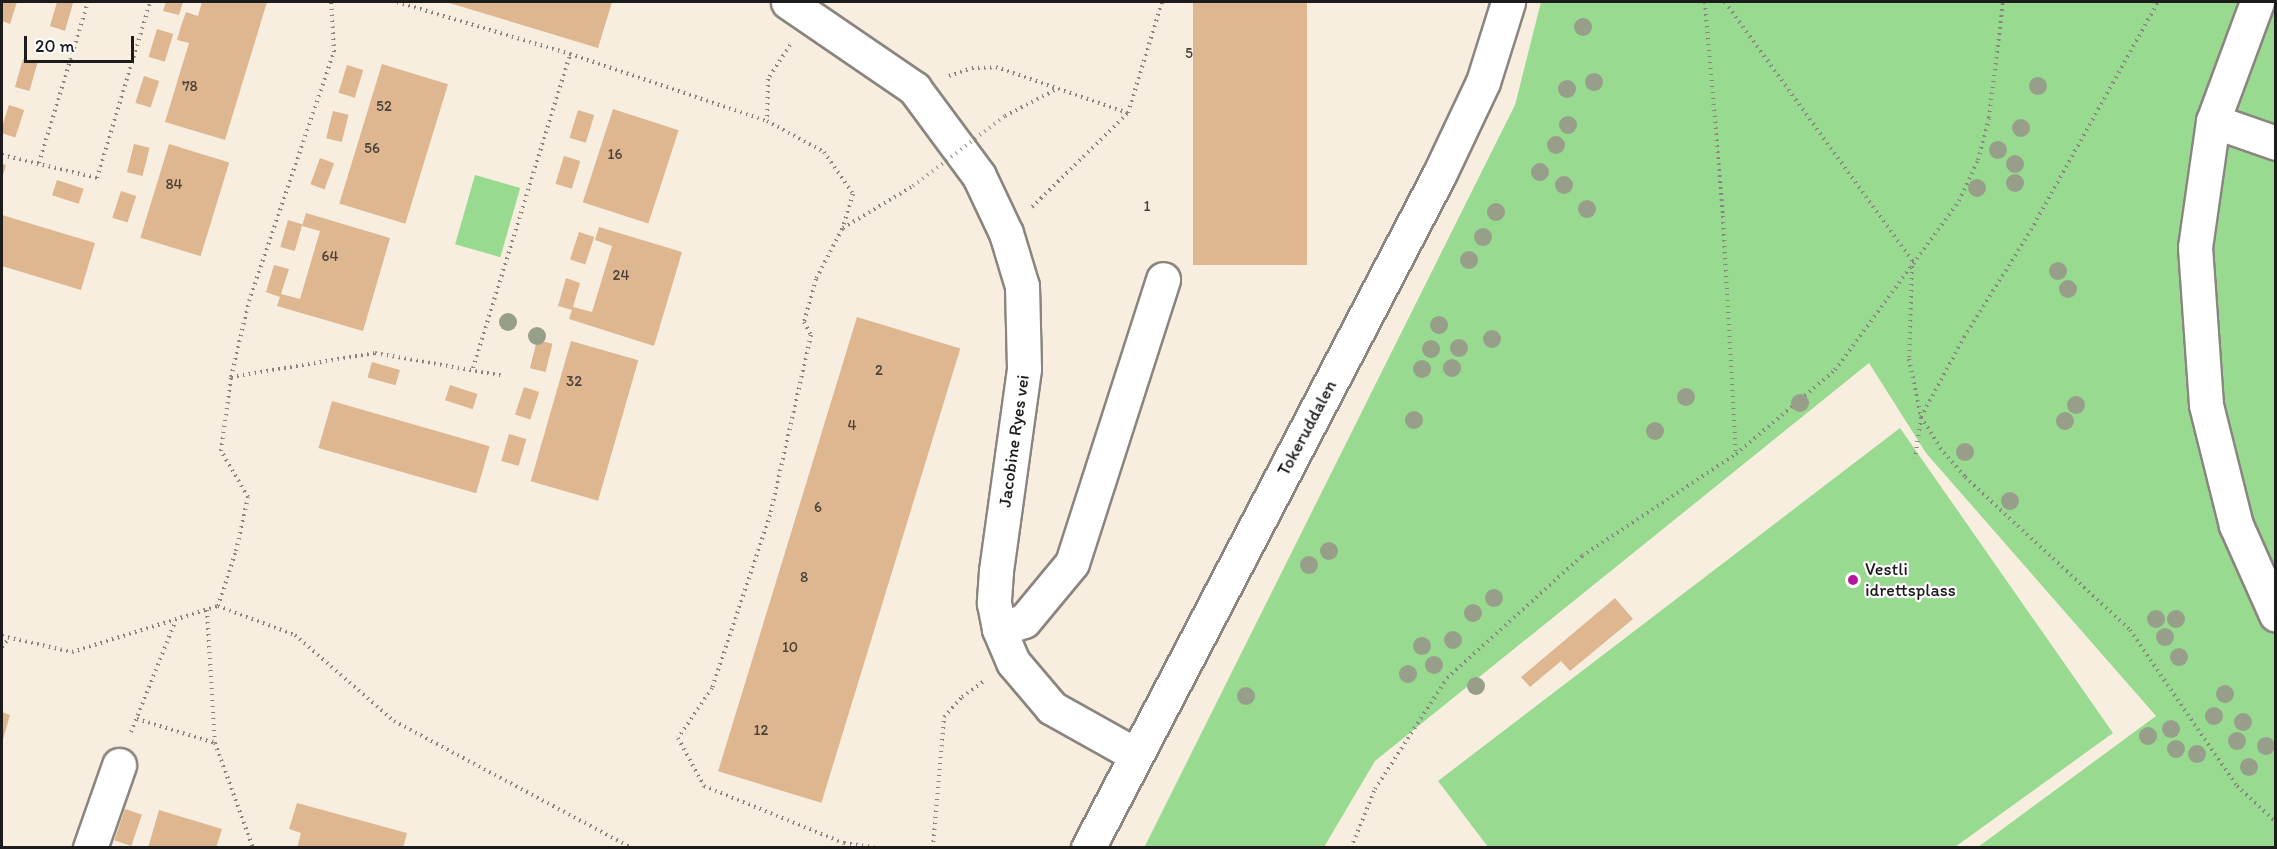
<!DOCTYPE html>
<style>
body{margin:0}
#map{position:relative;width:2277px;height:849px;overflow:hidden;background:#f8eedf;font-family:Itim,sans-serif}
div>[style]{position:absolute}
.green>*{inset:0;background:#99da91;transform-origin:0 0}
.building>*{inset:0;background:#deb68f;transform-origin:0 0}
.path>*{height:4px;margin-top:-2px;transform-origin:0;background:repeating-linear-gradient(90deg,#8a857e 0 1.5px,transparent 0 6px)}
.roads{filter:drop-shadow(2px 0 #8a857e) drop-shadow(-2px 0 #8a857e) drop-shadow(0 2px #8a857e) drop-shadow(0 -2px #8a857e)}
.minor>*{height:33px;margin:-16.5px;padding:0 16.5px;transform-origin:16.5px;border-radius:16.5px;background:#fff}
.path-bridge>*{height:4px;margin-top:-2px;transform-origin:0;background:repeating-linear-gradient(90deg,#8a857e 0 1.5px,transparent 0 6px)}
.trees>*{width:18px;height:18px;margin:-9px;border-radius:50%;background:#979f8a}
.dots>*{width:16px;height:16px;translate:-50% -50%;box-sizing:border-box;border:3px solid #fff;border-radius:50%}
span{translate:-50% -50%;white-space:nowrap;text-align:center;line-height:1.15;-webkit-text-stroke:4.5px #fff;paint-order:stroke}
.number-label{font-size:15px;color:#4c4239}
.number-label span{-webkit-text-stroke-width:0}
.street-label{font-size:18px;color:#1c1c1c}
.poi-label{font-size:18px;color:#1c1c1c}
.left{translate:0 -50%;text-align:left}
.frame{position:absolute;inset:0;border:3px solid #1c1c1c;pointer-events:none}
.scale{position:absolute;left:24px;top:36px;width:110px;height:27px;box-sizing:border-box;border:3px solid #1c1c1c;border-top:0;padding-left:8px;font-size:18px;line-height:21px;white-space:nowrap;color:#1c1c1c;-webkit-text-stroke:4px #fff;paint-order:stroke}
</style>
<div id="map">
<div class="green">
<i style="clip-path:polygon(1541px 2px,2275px 2px,2275px 847px,1978px 847px,2156px 716px,1926px 453px,1869px 363px,1375px 761px,1324px 847px,1144px 848px,1515px 105px)"></i>
<i style="left:475px;top:175px;width:47px;height:72px;rotate:16deg"></i>
<i style="clip-path:polygon(1900px 428px,2113px 733px,1955px 847px,1488px 847px,1438px 781px)"></i>
</div>
<div class="building">
<i style="clip-path:polygon(2px 2px,17px 2px,10px 24px,2px 21px)"></i>
<i style="clip-path:polygon(57px 2px,73px 3px,65px 31px,50px 26px)"></i>
<i style="clip-path:polygon(166px 2px,183px 2px,179px 15px,163px 11px)"></i>
<i style="clip-path:polygon(202px 2px,267px 2px,225px 140px,165px 122px,189px 43px,177px 40px,181px 26px,186px 12px,198px 16px)"></i>
<i style="clip-path:polygon(446px 2px,612px 2px,598px 48px)"></i>
<i style="left:1193px;top:2px;width:114px;height:263px"></i>
<i style="left:157px;top:29px;width:17px;height:29px;rotate:17deg"></i>
<i style="left:23px;top:59px;width:15px;height:29px;rotate:16deg"></i>
<i style="left:382px;top:64px;width:69px;height:146px;rotate:17deg"></i>
<i style="left:347px;top:65px;width:17px;height:29px;rotate:17deg"></i>
<i style="left:144px;top:76px;width:16px;height:28px;rotate:18deg"></i>
<i style="left:9px;top:105px;width:16px;height:29px;rotate:18deg"></i>
<i style="left:613px;top:109px;width:69px;height:98px;rotate:18deg"></i>
<i style="left:578px;top:110px;width:17px;height:29px;rotate:17deg"></i>
<i style="left:333px;top:111px;width:16px;height:28px;rotate:14deg"></i>
<i style="left:134px;top:144px;width:16px;height:29px;rotate:14deg"></i>
<i style="left:169px;top:144px;width:63px;height:98px;rotate:17deg"></i>
<i style="left:564px;top:156px;width:17px;height:29px;rotate:17deg"></i>
<i style="left:320px;top:158px;width:15px;height:28px;rotate:20deg"></i>
<i style="clip-path:polygon(2px 164px,6px 165px,2px 179px)"></i>
<i style="left:57px;top:180px;width:28px;height:16px;rotate:18deg"></i>
<i style="left:121px;top:191px;width:16px;height:28px;rotate:18deg"></i>
<i style="clip-path:polygon(306px 213px,390px 238px,363px 331px,277px 306px,280px 297px,266px 292px,274px 265px,289px 269px,281px 294px,300px 299px,320px 231px,302px 226px)"></i>
<i style="clip-path:polygon(2px 215px,95px 243px,81px 290px,2px 266px)"></i>
<i style="left:288px;top:220px;width:15px;height:28px;rotate:16deg"></i>
<i style="clip-path:polygon(599px 227px,682px 252px,654px 346px,569px 319px,572px 310px,558px 306px,566px 278px,580px 283px,573px 307px,592px 312px,612px 246px,595px 240px)"></i>
<i style="left:579px;top:232px;width:16px;height:29px;rotate:18deg"></i>
<i style="left:857px;top:317px;width:108px;height:475px;rotate:17deg"></i>
<i style="left:537px;top:340px;width:16px;height:29px;rotate:14deg"></i>
<i style="left:571px;top:341px;width:70px;height:146px;rotate:16deg"></i>
<i style="left:372px;top:362px;width:29px;height:16px;rotate:16deg"></i>
<i style="left:450px;top:385px;width:29px;height:16px;rotate:18deg"></i>
<i style="left:524px;top:387px;width:16px;height:29px;rotate:18deg"></i>
<i style="left:332px;top:401px;width:164px;height:49px;rotate:16deg"></i>
<i style="left:509px;top:434px;width:18px;height:28px;rotate:16deg"></i>
<i style="clip-path:polygon(1615px 598px,1633px 619px,1570px 671px,1561px 661px,1530px 687px,1521px 677px)"></i>
<i style="clip-path:polygon(2px 712px,10px 715px,2px 743px)"></i>
<i style="clip-path:polygon(297px 803px,407px 833px,403px 848px,297px 848px,301px 833px,289px 829px)"></i>
<i style="left:125px;top:809px;width:18px;height:33px;rotate:19deg"></i>
<i style="clip-path:polygon(159px 810px,222px 829px,216px 848px,148px 848px)"></i>
</div>
<div class="path">
<i style="left:397px;top:2px;width:181px;rotate:16.7deg"></i>
<i style="left:570px;top:54px;width:208px;rotate:18.8deg"></i>
<i style="left:1705px;top:2px;width:215px;rotate:85.2deg"></i>
<i style="left:1723px;top:216px;width:238px;rotate:86.9deg"></i>
<i style="left:1725px;top:2px;width:319px;rotate:54.1deg"></i>
<i style="left:1912px;top:260px;width:99px;rotate:91.7deg"></i>
<i style="left:1909px;top:359px;width:59px;rotate:78.3deg"></i>
<i style="left:1921px;top:417px;width:42px;rotate:98.1deg"></i>
<i style="left:790px;top:45px;width:40px;rotate:122.9deg"></i>
<i style="left:768px;top:79px;width:42px;rotate:91.4deg"></i>
<i style="left:767px;top:121px;width:65px;rotate:28.5deg"></i>
<i style="left:824px;top:152px;width:51px;rotate:55.4deg"></i>
<i style="left:853px;top:194px;width:37px;rotate:107deg"></i>
<i style="left:842px;top:229px;width:56px;rotate:117.5deg"></i>
<i style="left:816px;top:279px;width:45px;rotate:105.6deg"></i>
<i style="left:804px;top:322px;width:15px;rotate:62deg"></i>
<i style="left:811px;top:335px;width:185px;rotate:102.8deg"></i>
<i style="left:770px;top:515px;width:182px;rotate:108.5deg"></i>
<i style="left:712px;top:688px;width:60px;rotate:124.2deg"></i>
<i style="left:678px;top:738px;width:55px;rotate:61.6deg"></i>
<i style="left:704px;top:786px;width:151px;rotate:22.2deg"></i>
<i style="left:844px;top:843px;width:35px;rotate:8deg"></i>
<i style="left:949px;top:76px;width:24px;rotate:-19deg"></i>
<i style="left:972px;top:68px;width:24px;rotate:-2deg"></i>
<i style="left:996px;top:67px;width:140px;rotate:19.2deg"></i>
<i style="left:1128px;top:113px;width:116px;rotate:-73deg"></i>
<i style="left:1005px;top:116px;width:59px;rotate:-27.4deg"></i>
<i style="left:2px;top:155px;width:98px;rotate:13.6deg"></i>
<i style="left:97px;top:178px;width:184px;rotate:-73.2deg"></i>
<i style="left:39px;top:163px;width:168px;rotate:-73.1deg"></i>
<i style="left:1032px;top:207px;width:133px;rotate:-44.4deg"></i>
<i style="left:843px;top:228px;width:82px;rotate:-31deg"></i>
<i style="left:473px;top:368px;width:329px;rotate:-72.8deg"></i>
<i style="left:231px;top:377px;width:78px;rotate:-76.7deg"></i>
<i style="left:249px;top:301px;width:263px;rotate:-71.2deg"></i>
<i style="left:334px;top:52px;width:50px;rotate:-93.4deg"></i>
<i style="left:1921px;top:417px;width:36px;rotate:58deg"></i>
<i style="left:1940px;top:448px;width:38px;rotate:49deg"></i>
<i style="left:1965px;top:477px;width:225px;rotate:42.8deg"></i>
<i style="left:2130px;top:630px;width:189px;rotate:55.6deg"></i>
<i style="left:2237px;top:786px;width:53px;rotate:42.7deg"></i>
<i style="left:1921px;top:417px;width:91px;rotate:-61.7deg"></i>
<i style="left:1964px;top:337px;width:126px;rotate:-57.9deg"></i>
<i style="left:2031px;top:230px;width:261px;rotate:-60.9deg"></i>
<i style="left:218px;top:606px;width:58px;rotate:-71.9deg"></i>
<i style="left:236px;top:551px;width:55px;rotate:-77.5deg"></i>
<i style="left:248px;top:497px;width:53px;rotate:-120.4deg"></i>
<i style="left:221px;top:451px;width:75px;rotate:-82.3deg"></i>
<i style="left:231px;top:377px;width:146px;rotate:-9.5deg"></i>
<i style="left:375px;top:353px;width:131px;rotate:10.1deg"></i>
<i style="left:207px;top:610px;width:133px;rotate:86.6deg"></i>
<i style="left:215px;top:743px;width:112px;rotate:70.1deg"></i>
<i style="left:2px;top:636px;width:72px;rotate:12.9deg"></i>
<i style="left:72px;top:652px;width:153px;rotate:-17.5deg"></i>
<i style="left:218px;top:606px;width:82px;rotate:20.6deg"></i>
<i style="left:295px;top:635px;width:131px;rotate:41deg"></i>
<i style="left:394px;top:721px;width:270px;rotate:28.1deg"></i>
<i style="left:2px;top:647px;width:11px;rotate:-52deg"></i>
<i style="left:137px;top:719px;width:82px;rotate:17.1deg"></i>
<i style="left:131px;top:732px;width:118px;rotate:-68.2deg"></i>
<i style="left:933px;top:848px;width:131px;rotate:-85.2deg"></i>
<i style="left:944px;top:717px;width:27px;rotate:-48deg"></i>
<i style="left:962px;top:697px;width:27px;rotate:-36deg"></i>
<i style="left:1351px;top:848px;width:64px;rotate:-67.9deg"></i>
<i style="left:1375px;top:789px;width:132px;rotate:-57deg"></i>
<i style="left:1447px;top:678px;width:182px;rotate:-42.1deg"></i>
<i style="left:1582px;top:556px;width:185px;rotate:-33.5deg"></i>
<i style="left:1736px;top:454px;width:130px;rotate:-40.3deg"></i>
<i style="left:1835px;top:370px;width:210px;rotate:-53.7deg"></i>
<i style="left:1959px;top:201px;width:45px;rotate:-65.1deg"></i>
<i style="left:1978px;top:160px;width:43px;rotate:-75.3deg"></i>
<i style="left:1989px;top:118px;width:117px;rotate:-83.1deg"></i>
</div>
<div class="roads">
<div class="minor">
<i style="left:788px;top:2px;width:153px;rotate:34.3deg"></i>
<i style="left:914px;top:88px;width:109px;rotate:53.5deg"></i>
<i style="left:979px;top:176px;width:63px;rotate:64.7deg"></i>
<i style="left:1006px;top:233px;width:55px;rotate:73.2deg"></i>
<i style="left:1022px;top:286px;width:83px;rotate:88.6deg"></i>
<i style="left:1024px;top:369px;width:204px;rotate:97.9deg"></i>
<i style="left:996px;top:571px;width:32px;rotate:94deg"></i>
<i style="left:994px;top:603px;width:26px;rotate:79deg"></i>
<i style="left:999px;top:629px;width:36px;rotate:67deg"></i>
<i style="left:1013px;top:662px;width:60px;rotate:49.7deg"></i>
<i style="left:1052px;top:708px;width:96px;rotate:29.2deg"></i>
<i style="left:2257px;top:2px;width:127px;rotate:110.3deg"></i>
<i style="left:2213px;top:121px;width:127px;rotate:98.1deg"></i>
<i style="left:2195px;top:247px;width:158px;rotate:86deg"></i>
<i style="left:2206px;top:405px;width:124px;rotate:76deg"></i>
<i style="left:2236px;top:525px;width:98px;rotate:66deg"></i>
<i style="left:2213px;top:121px;width:67px;rotate:19.2deg"></i>
<i style="left:999px;top:629px;width:26px;rotate:-18deg"></i>
<i style="left:1024px;top:621px;width:75px;rotate:-50.4deg"></i>
<i style="left:1072px;top:563px;width:298px;rotate:-72.2deg"></i>
<i style="left:90px;top:848px;width:88px;rotate:-70.7deg"></i>
<i style="left:1088px;top:848px;width:759px;rotate:-62.46deg"></i>
<i style="left:1439px;top:175px;width:103px;rotate:-64.7deg"></i>
<i style="left:1483px;top:82px;width:84px;rotate:-72.6deg"></i>
</div>
</div>
<div class="path-bridge">
<i style="left:913px;top:186px;width:116px;rotate:-37.3deg"></i>
</div>
<div class="trees">
<i style="left:1583px;top:27px"></i>
<i style="left:1594px;top:82px"></i>
<i style="left:2038px;top:86px"></i>
<i style="left:1567px;top:89px"></i>
<i style="left:1568px;top:125px"></i>
<i style="left:2021px;top:128px"></i>
<i style="left:1556px;top:145px"></i>
<i style="left:1998px;top:150px"></i>
<i style="left:2015px;top:164px"></i>
<i style="left:1540px;top:172px"></i>
<i style="left:2015px;top:183px"></i>
<i style="left:1564px;top:185px"></i>
<i style="left:1977px;top:188px"></i>
<i style="left:1587px;top:209px"></i>
<i style="left:1496px;top:212px"></i>
<i style="left:1483px;top:237px"></i>
<i style="left:1469px;top:260px"></i>
<i style="left:2058px;top:271px"></i>
<i style="left:2068px;top:289px"></i>
<i style="left:508px;top:322px"></i>
<i style="left:1439px;top:325px"></i>
<i style="left:537px;top:336px"></i>
<i style="left:1492px;top:339px"></i>
<i style="left:1459px;top:348px"></i>
<i style="left:1431px;top:349px"></i>
<i style="left:1452px;top:368px"></i>
<i style="left:1422px;top:369px"></i>
<i style="left:1686px;top:397px"></i>
<i style="left:1800px;top:403px"></i>
<i style="left:2076px;top:405px"></i>
<i style="left:1414px;top:420px"></i>
<i style="left:2065px;top:421px"></i>
<i style="left:1655px;top:431px"></i>
<i style="left:1965px;top:452px"></i>
<i style="left:2010px;top:501px"></i>
<i style="left:1329px;top:551px"></i>
<i style="left:1309px;top:565px"></i>
<i style="left:1494px;top:598px"></i>
<i style="left:1473px;top:613px"></i>
<i style="left:2156px;top:619px"></i>
<i style="left:2176px;top:619px"></i>
<i style="left:2165px;top:637px"></i>
<i style="left:1453px;top:640px"></i>
<i style="left:1422px;top:646px"></i>
<i style="left:2179px;top:657px"></i>
<i style="left:1434px;top:665px"></i>
<i style="left:1408px;top:674px"></i>
<i style="left:1476px;top:686px"></i>
<i style="left:2225px;top:694px"></i>
<i style="left:1246px;top:696px"></i>
<i style="left:2214px;top:716px"></i>
<i style="left:2243px;top:722px"></i>
<i style="left:2171px;top:729px"></i>
<i style="left:2148px;top:736px"></i>
<i style="left:2237px;top:741px"></i>
<i style="left:2266px;top:746px"></i>
<i style="left:2176px;top:749px"></i>
<i style="left:2197px;top:754px"></i>
<i style="left:2249px;top:767px"></i>
</div>
<div class="dots">
<i style="left:1853px;top:580px;background:#b5179e"></i>
</div>
<div class="number-label">
<span style="left:1189px;top:54px">5</span>
<span style="left:190px;top:87px">78</span>
<span style="left:384px;top:107px">52</span>
<span style="left:372px;top:149px">56</span>
<span style="left:615px;top:155px">16</span>
<span style="left:174px;top:185px">84</span>
<span style="left:1147px;top:207px">1</span>
<span style="left:330px;top:257px">64</span>
<span style="left:621px;top:276px">24</span>
<span style="left:879px;top:371px">2</span>
<span style="left:574px;top:382px">32</span>
<span style="left:852px;top:426px">4</span>
<span style="left:818px;top:508px">6</span>
<span style="left:804px;top:578px">8</span>
<span style="left:790px;top:648px">10</span>
<span style="left:761px;top:731px">12</span>
</div>
<div class="street-label">
<span style="left:1307px;top:428px;rotate:-62deg">Tokeruddalen</span>
<span style="left:1014px;top:441px;rotate:-82deg">Jacobine Ryes vei</span>
</div>
<div class="poi-label">
<span class="left" style="left:1865px;top:580px">Vestli<br>idrettsplass</span>
</div>
<div class="frame"></div>
<div class="scale">20 m</div>
</div>
